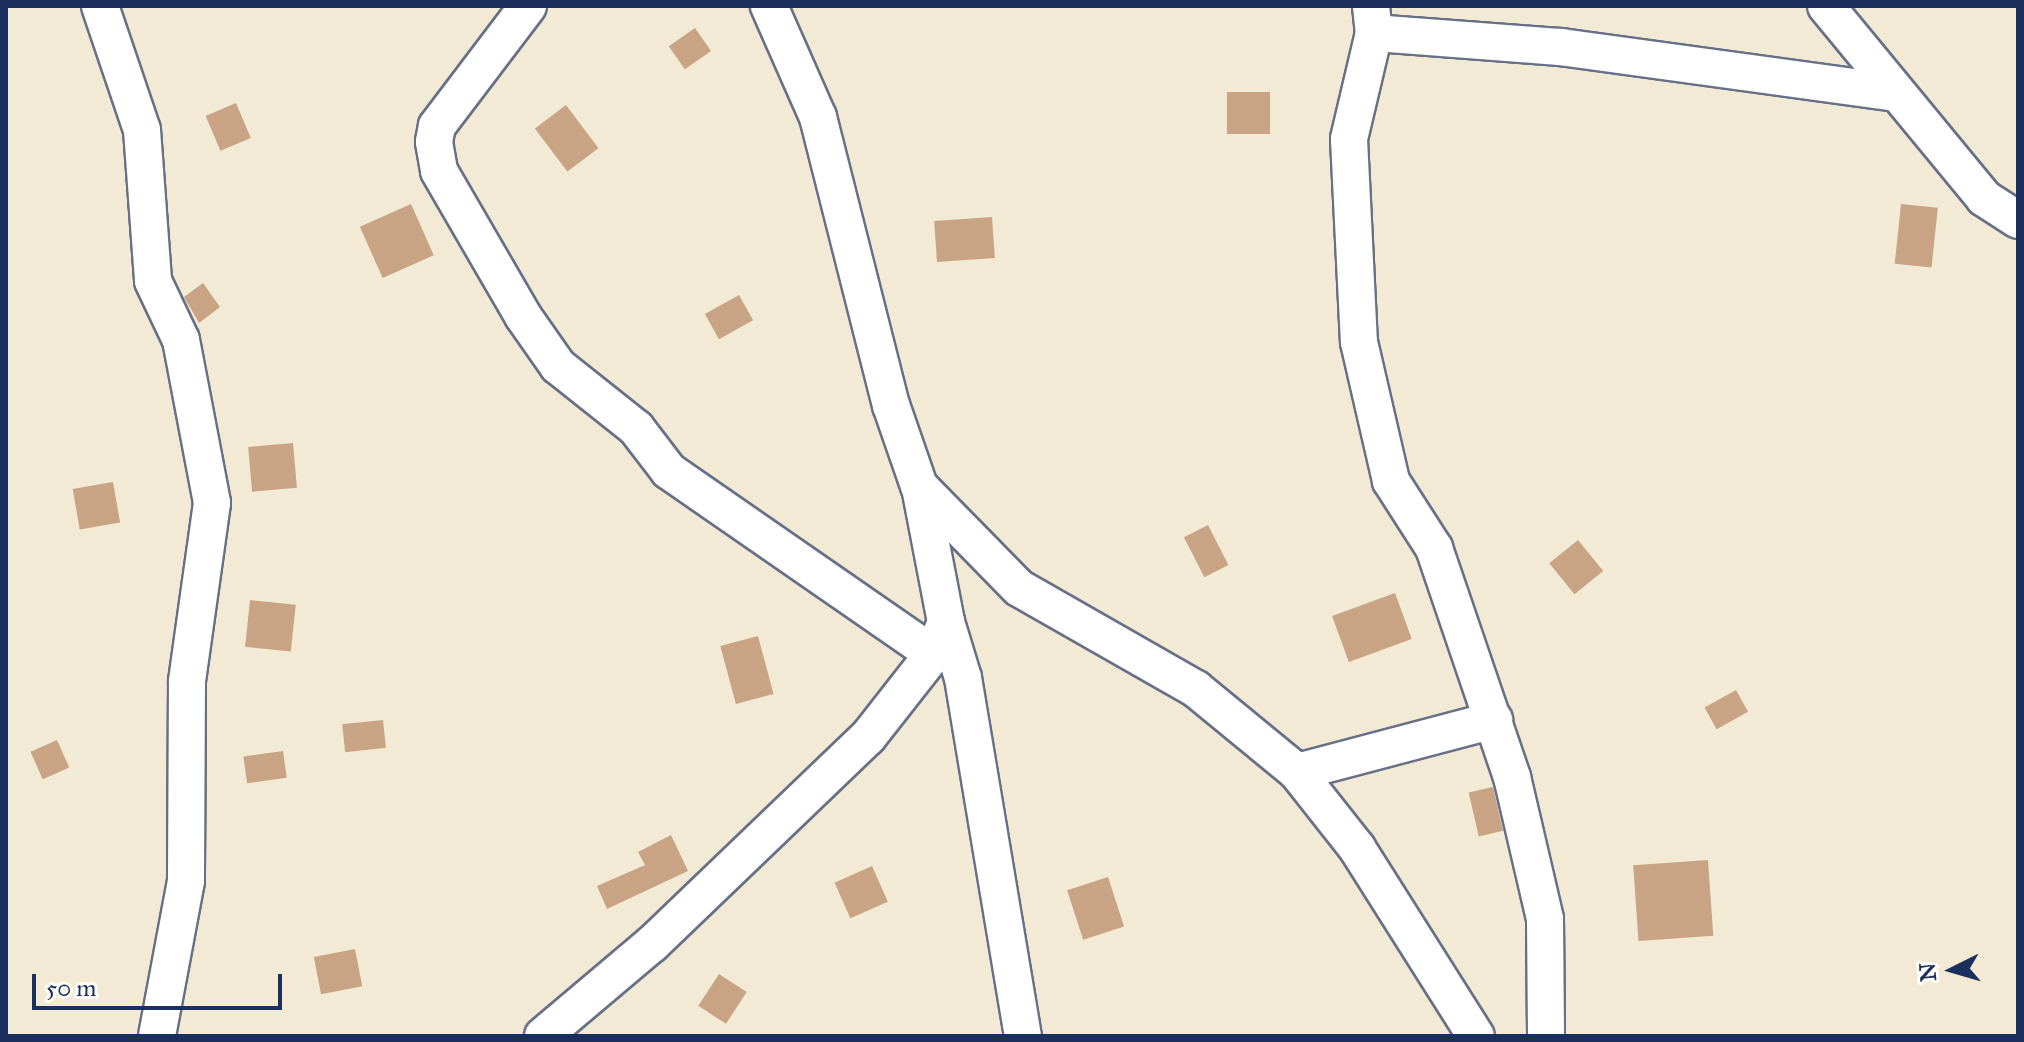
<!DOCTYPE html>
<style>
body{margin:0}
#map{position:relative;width:2024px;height:1042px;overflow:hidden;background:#f2ead4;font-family:"IM FELL Great Primer",serif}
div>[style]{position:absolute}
.building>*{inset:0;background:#c8a484;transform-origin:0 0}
.roads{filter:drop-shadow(2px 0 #667087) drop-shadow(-2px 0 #667087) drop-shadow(0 2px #667087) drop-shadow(0 -2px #667087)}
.minor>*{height:36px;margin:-18px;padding:0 18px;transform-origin:18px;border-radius:18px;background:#fff}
span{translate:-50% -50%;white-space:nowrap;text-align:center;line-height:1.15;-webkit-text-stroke:6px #fdfcf7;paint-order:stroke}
.frame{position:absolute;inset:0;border:8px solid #1b2f5e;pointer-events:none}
.north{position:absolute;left:1912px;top:930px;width:80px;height:80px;-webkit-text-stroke:6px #fdfcf7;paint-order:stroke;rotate:265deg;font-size:22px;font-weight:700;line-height:32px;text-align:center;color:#1b2f5e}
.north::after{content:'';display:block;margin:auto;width:28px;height:36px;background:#1b2f5e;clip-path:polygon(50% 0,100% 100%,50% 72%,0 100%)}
.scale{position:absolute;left:32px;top:974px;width:250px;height:36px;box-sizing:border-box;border:4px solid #1b2f5e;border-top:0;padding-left:10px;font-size:24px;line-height:28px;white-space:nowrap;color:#1b2f5e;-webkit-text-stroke:6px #fdfcf7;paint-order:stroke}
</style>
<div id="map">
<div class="building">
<i style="left:695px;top:28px;width:28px;height:32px;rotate:55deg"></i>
<i style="left:1270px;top:92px;width:42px;height:43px;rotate:90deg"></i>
<i style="left:236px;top:103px;width:38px;height:33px;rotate:67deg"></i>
<i style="left:566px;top:105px;width:54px;height:39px;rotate:53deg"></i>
<i style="left:411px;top:204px;width:56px;height:56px;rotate:66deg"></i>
<i style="left:1901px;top:204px;width:37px;height:60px;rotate:6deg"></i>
<i style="left:992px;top:217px;width:41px;height:58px;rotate:86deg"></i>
<i style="clip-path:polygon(203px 283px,220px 307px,199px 323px,184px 297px)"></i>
<i style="left:739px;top:295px;width:29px;height:39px;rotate:61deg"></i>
<i style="left:293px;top:443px;width:45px;height:45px;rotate:85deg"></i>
<i style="left:113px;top:482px;width:41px;height:41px;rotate:80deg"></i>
<i style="left:1208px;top:525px;width:45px;height:27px;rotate:63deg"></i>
<i style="left:1578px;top:540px;width:40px;height:37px;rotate:51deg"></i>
<i style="left:1395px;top:593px;width:49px;height:67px;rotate:70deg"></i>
<i style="left:250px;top:600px;width:46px;height:47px;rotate:6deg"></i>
<i style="left:758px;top:636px;width:60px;height:39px;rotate:75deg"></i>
<i style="left:1736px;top:690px;width:25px;height:36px;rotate:61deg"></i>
<i style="left:383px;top:720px;width:28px;height:41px;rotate:84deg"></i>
<i style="left:57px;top:740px;width:30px;height:29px;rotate:66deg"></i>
<i style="left:283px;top:751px;width:27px;height:40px;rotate:82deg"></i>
<i style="left:1493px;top:787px;width:45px;height:25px;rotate:77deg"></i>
<i style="clip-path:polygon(671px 835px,688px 871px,607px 909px,597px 886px,645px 865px,638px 852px)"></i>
<i style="left:1708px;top:860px;width:76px;height:75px;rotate:86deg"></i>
<i style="left:872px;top:866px;width:39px;height:41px;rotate:66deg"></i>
<i style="left:1108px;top:877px;width:52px;height:43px;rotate:72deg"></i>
<i style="left:355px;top:949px;width:38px;height:42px;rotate:79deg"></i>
<i style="left:719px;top:974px;width:33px;height:38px;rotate:33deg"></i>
</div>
<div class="roads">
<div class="minor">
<i style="left:100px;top:6px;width:131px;rotate:71.3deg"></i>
<i style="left:142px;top:130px;width:151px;rotate:85.8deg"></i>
<i style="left:153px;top:281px;width:65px;rotate:64.6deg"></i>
<i style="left:181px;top:340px;width:166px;rotate:79.2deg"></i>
<i style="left:212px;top:503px;width:181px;rotate:98deg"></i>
<i style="left:187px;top:682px;width:199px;rotate:90.3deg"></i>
<i style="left:186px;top:881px;width:158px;rotate:100.6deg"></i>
<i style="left:528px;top:6px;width:151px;rotate:127.2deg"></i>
<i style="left:437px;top:126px;width:16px;rotate:101deg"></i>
<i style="left:434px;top:142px;width:29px;rotate:80deg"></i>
<i style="left:439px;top:171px;width:168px;rotate:59.9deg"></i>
<i style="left:523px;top:316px;width:61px;rotate:55deg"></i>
<i style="left:558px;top:366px;width:100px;rotate:38.5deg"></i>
<i style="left:636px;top:428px;width:54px;rotate:52.5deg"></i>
<i style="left:669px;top:471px;width:321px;rotate:34.7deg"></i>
<i style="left:769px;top:6px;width:121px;rotate:66.2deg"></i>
<i style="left:818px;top:117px;width:297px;rotate:75.8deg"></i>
<i style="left:891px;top:405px;width:86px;rotate:70.9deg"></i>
<i style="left:919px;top:486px;width:143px;rotate:45.6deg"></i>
<i style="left:1019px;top:588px;width:204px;rotate:29.7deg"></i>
<i style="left:1196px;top:689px;width:131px;rotate:39.4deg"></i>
<i style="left:1297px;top:772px;width:97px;rotate:51.7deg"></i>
<i style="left:1357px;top:848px;width:222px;rotate:57.7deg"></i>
<i style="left:1371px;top:6px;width:27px;rotate:84deg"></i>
<i style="left:1374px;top:33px;width:109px;rotate:103.3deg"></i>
<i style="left:1349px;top:139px;width:203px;rotate:87.2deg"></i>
<i style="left:1359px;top:342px;width:143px;rotate:77deg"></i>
<i style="left:1391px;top:481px;width:80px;rotate:57.3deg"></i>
<i style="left:1434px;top:548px;width:242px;rotate:71.2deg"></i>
<i style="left:1512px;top:777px;width:146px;rotate:76.9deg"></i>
<i style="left:1545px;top:919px;width:117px;rotate:89.5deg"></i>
<i style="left:1826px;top:6px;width:249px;rotate:50.5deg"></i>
<i style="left:1984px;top:198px;width:40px;rotate:32.9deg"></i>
<i style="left:1374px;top:33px;width:188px;rotate:4.3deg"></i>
<i style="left:1561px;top:47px;width:333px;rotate:7.8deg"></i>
<i style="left:946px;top:622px;width:59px;rotate:73.1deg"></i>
<i style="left:963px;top:678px;width:363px;rotate:80.5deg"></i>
<i style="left:1297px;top:772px;width:204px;rotate:-14.8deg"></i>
<i style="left:543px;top:1036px;width:143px;rotate:-40.2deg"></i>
<i style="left:652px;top:944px;width:299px;rotate:-43.8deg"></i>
<i style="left:868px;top:737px;width:105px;rotate:-51.9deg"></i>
<i style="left:933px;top:654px;width:35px;rotate:-68deg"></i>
<i style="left:946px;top:622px;width:137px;rotate:-100.9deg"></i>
</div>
</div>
<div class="frame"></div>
<div class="north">N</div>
<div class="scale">50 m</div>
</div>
